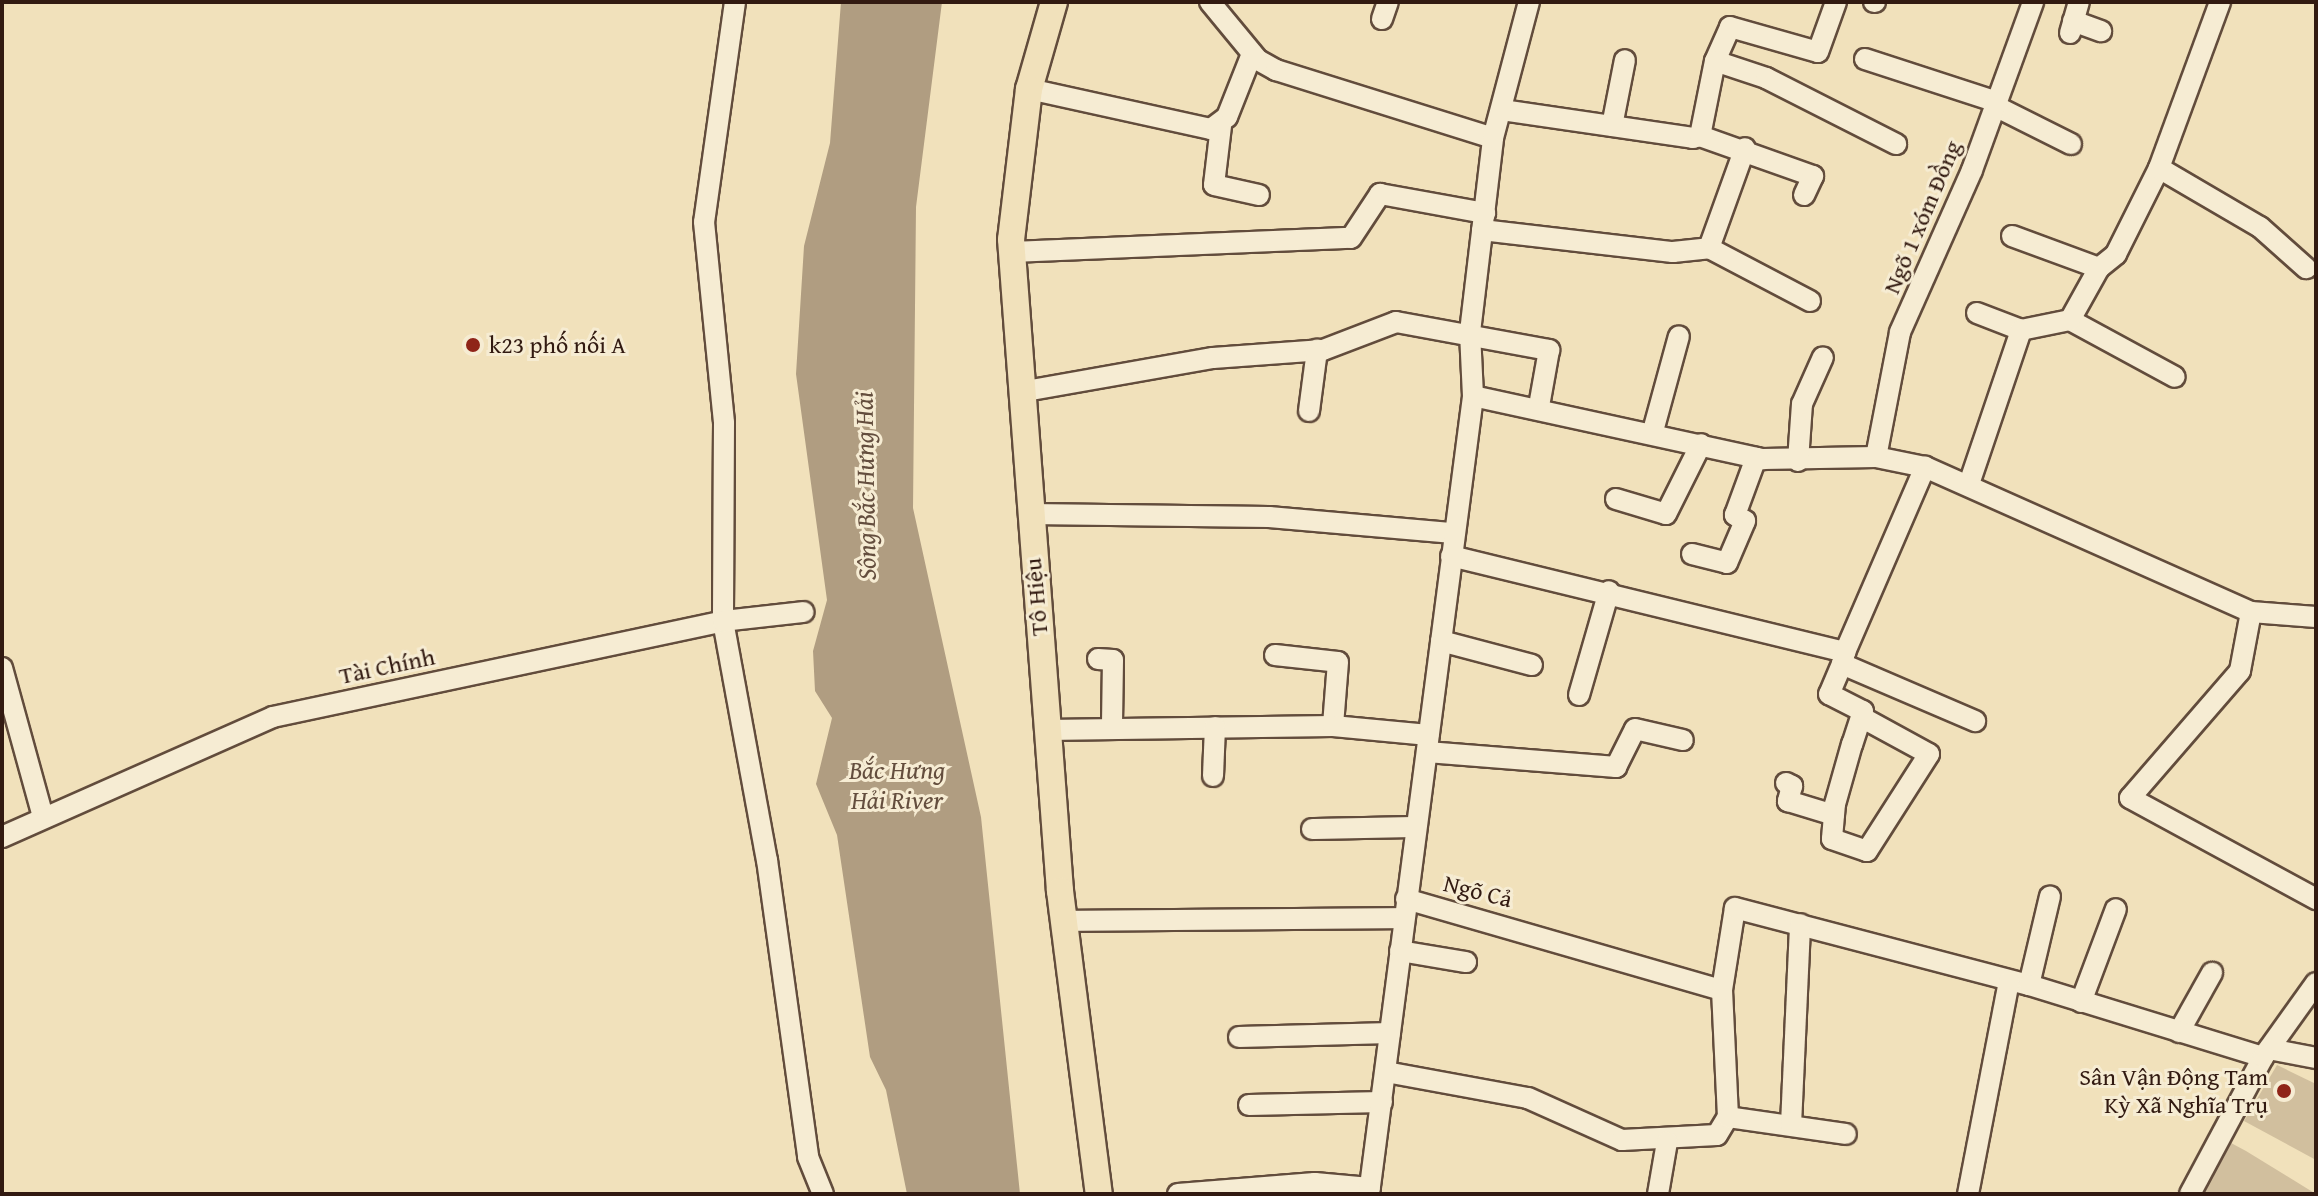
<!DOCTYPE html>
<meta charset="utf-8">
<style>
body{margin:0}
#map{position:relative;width:2318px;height:1196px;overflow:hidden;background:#f1e1bb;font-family:"Gentium Book Plus",serif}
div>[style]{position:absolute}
.green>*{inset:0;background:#d1bf9e}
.water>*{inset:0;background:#b09d81}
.roads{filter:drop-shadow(2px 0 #624c3c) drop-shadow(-2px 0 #624c3c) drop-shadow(0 2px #624c3c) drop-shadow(0 -2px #624c3c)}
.minor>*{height:20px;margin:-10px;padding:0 10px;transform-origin:10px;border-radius:10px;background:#f6ecd3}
.major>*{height:26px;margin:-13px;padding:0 13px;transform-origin:13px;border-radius:13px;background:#f1e1bb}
.dots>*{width:22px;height:22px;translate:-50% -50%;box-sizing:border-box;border:4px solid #f6ecd3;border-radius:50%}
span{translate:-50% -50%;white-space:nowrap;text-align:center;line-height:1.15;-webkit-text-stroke:6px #f6ecd3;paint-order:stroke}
.street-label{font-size:24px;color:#321a11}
.poi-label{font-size:24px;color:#321a11}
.left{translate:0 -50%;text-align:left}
.right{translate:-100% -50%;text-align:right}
.water-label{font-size:26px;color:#644e3e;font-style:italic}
.frame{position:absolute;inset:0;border:4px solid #321a11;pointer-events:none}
</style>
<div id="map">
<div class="green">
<i style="clip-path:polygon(2277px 1065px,2316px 1084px,2316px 1160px,2244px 1121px)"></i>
<i style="clip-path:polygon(2231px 1143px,2246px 1151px,2316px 1194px,2201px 1194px)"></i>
</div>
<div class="water">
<i style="clip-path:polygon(841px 2px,942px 2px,916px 207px,913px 508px,981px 817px,1020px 1194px,907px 1194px,886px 1090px,870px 1057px,837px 835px,816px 784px,832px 718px,815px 691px,813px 651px,827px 600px,796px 374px,804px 246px,830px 143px)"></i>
</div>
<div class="roads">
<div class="minor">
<i style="left:735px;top:2px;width:222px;rotate:98deg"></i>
<i style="left:704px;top:222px;width:202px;rotate:84.3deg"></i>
<i style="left:724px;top:423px;width:198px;rotate:90.3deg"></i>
<i style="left:723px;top:621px;width:243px;rotate:79.6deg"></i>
<i style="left:767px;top:860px;width:300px;rotate:82.1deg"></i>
<i style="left:808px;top:1157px;width:40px;rotate:68deg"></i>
<i style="left:1210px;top:2px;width:75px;rotate:50.4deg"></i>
<i style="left:1258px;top:60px;width:21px;rotate:29deg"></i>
<i style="left:1276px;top:70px;width:227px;rotate:17.4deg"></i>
<i style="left:1874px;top:2px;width:1px"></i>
<i style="left:1382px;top:19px;width:18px;rotate:-71deg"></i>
<i style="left:2073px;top:21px;width:30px;rotate:20deg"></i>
<i style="left:2070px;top:33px;width:32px;rotate:-74deg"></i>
<i style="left:1865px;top:59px;width:139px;rotate:18deg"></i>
<i style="left:1715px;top:61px;width:37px;rotate:-66deg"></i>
<i style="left:1730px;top:27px;width:91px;rotate:15.9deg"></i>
<i style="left:1818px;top:52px;width:53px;rotate:-70.2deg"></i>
<i style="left:1029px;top:89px;width:186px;rotate:12.4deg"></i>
<i style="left:1211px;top:129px;width:20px;rotate:-37deg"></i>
<i style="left:1227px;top:117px;width:68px;rotate:-68.4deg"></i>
<i style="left:1995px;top:106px;width:85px;rotate:26.6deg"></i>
<i style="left:1502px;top:110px;width:193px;rotate:8.3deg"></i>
<i style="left:1693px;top:138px;width:7px;rotate:-16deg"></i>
<i style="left:1700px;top:136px;width:76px;rotate:-78.7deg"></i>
<i style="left:1715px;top:61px;width:54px;rotate:18.4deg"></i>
<i style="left:1766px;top:78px;width:146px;rotate:26.9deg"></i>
<i style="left:1221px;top:126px;width:59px;rotate:96.8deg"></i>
<i style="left:1214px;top:185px;width:46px;rotate:12.5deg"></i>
<i style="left:1612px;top:126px;width:67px;rotate:-78.9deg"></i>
<i style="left:1700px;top:136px;width:120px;rotate:19.5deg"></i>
<i style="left:1813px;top:176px;width:21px;rotate:115deg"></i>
<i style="left:2159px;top:168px;width:177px;rotate:-69.8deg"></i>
<i style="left:1482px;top:230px;width:192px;rotate:6.6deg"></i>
<i style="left:1673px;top:252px;width:36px;rotate:-6deg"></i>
<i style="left:1709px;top:248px;width:114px;rotate:27.7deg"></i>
<i style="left:2012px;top:236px;width:93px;rotate:20.2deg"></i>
<i style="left:1709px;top:248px;width:106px;rotate:-70.2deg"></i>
<i style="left:1012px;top:252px;width:339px;rotate:-2.4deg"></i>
<i style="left:1351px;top:238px;width:53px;rotate:-56.6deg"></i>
<i style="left:1380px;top:194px;width:107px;rotate:10.3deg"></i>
<i style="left:1977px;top:313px;width:47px;rotate:21.1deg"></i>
<i style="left:2070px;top:320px;width:119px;rotate:28.5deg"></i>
<i style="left:1020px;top:392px;width:196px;rotate:-10deg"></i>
<i style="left:1213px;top:358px;width:110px;rotate:-4.2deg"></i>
<i style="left:1323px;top:350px;width:78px;rotate:-21deg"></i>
<i style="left:1396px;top:322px;width:156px;rotate:10.4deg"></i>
<i style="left:1549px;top:350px;width:57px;rotate:100.1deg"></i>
<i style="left:1473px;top:396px;width:297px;rotate:12.3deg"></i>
<i style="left:1763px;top:459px;width:113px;rotate:-1deg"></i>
<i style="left:1876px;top:457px;width:50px;rotate:11.5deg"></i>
<i style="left:1925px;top:467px;width:357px;rotate:24deg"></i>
<i style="left:2251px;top:612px;width:65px;rotate:4.4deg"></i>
<i style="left:1309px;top:411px;width:62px;rotate:-82.5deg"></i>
<i style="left:1653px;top:431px;width:98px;rotate:-74.7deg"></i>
<i style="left:1876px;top:457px;width:127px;rotate:-79.1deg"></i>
<i style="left:1900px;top:332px;width:177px;rotate:-66deg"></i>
<i style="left:1972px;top:170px;width:179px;rotate:-70deg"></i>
<i style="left:1798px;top:461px;width:57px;rotate:-86deg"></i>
<i style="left:1802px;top:404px;width:51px;rotate:-65.9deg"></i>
<i style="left:1969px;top:484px;width:163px;rotate:-71.3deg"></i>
<i style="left:2021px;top:330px;width:50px;rotate:-11.5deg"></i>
<i style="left:2070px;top:320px;width:60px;rotate:-60.9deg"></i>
<i style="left:2099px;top:268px;width:22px;rotate:-39deg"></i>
<i style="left:2116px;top:254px;width:96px;rotate:-63.4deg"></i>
<i style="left:2159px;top:168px;width:117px;rotate:30.3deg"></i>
<i style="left:2260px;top:227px;width:62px;rotate:41.7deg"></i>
<i style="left:1616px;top:499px;width:52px;rotate:16.7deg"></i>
<i style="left:1666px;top:514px;width:78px;rotate:-63.4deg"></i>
<i style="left:1030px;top:514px;width:239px;rotate:0.7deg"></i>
<i style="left:1269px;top:517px;width:185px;rotate:5deg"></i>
<i style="left:1692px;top:554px;width:36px;rotate:14deg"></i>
<i style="left:1727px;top:563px;width:46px;rotate:-66.8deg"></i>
<i style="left:1745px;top:521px;width:12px;rotate:-149deg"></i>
<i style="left:1735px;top:515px;width:61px;rotate:-69.8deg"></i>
<i style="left:1451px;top:556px;width:406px;rotate:13.7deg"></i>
<i style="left:1845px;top:652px;width:12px;rotate:104deg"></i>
<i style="left:1842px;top:664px;width:145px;rotate:23.2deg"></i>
<i style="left:2251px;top:612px;width:60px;rotate:100.6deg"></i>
<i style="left:2240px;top:671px;width:168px;rotate:130.9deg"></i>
<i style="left:2130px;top:798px;width:212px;rotate:28.5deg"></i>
<i style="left:1441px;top:641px;width:94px;rotate:14.8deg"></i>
<i style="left:1845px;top:652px;width:202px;rotate:-66.6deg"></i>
<i style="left:1275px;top:655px;width:63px;rotate:6.3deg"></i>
<i style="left:1338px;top:662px;width:64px;rotate:94.5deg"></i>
<i style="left:1098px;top:659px;width:15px;rotate:4deg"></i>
<i style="left:1113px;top:660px;width:65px;rotate:90.9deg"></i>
<i style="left:1842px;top:664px;width:33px;rotate:113deg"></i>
<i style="left:1829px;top:694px;width:38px;rotate:27deg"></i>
<i style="left:1863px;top:711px;width:35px;rotate:108deg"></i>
<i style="left:1852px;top:744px;width:62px;rotate:105.8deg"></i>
<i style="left:1835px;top:804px;width:35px;rotate:95deg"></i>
<i style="left:1832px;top:839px;width:37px;rotate:19deg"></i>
<i style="left:1867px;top:851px;width:115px;rotate:-57.4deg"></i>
<i style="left:1929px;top:754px;width:77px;rotate:-151.4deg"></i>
<i style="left:2px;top:668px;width:155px;rotate:74.6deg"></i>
<i style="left:1579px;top:695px;width:108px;rotate:-73.9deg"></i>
<i style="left:1047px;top:730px;width:286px;rotate:-0.8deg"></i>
<i style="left:1333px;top:726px;width:96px;rotate:5.4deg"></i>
<i style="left:1427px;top:752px;width:190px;rotate:4.5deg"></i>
<i style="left:1616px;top:767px;width:42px;rotate:-63.4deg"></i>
<i style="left:1635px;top:729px;width:49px;rotate:12.9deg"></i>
<i style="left:1213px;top:776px;width:49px;rotate:-87.7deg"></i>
<i style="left:1786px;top:783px;width:7px;rotate:27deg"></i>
<i style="left:1792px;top:786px;width:16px;rotate:105deg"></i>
<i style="left:1788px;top:801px;width:48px;rotate:16.9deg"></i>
<i style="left:1312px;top:829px;width:104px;rotate:-1.1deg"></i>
<i style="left:2px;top:837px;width:296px;rotate:-23.9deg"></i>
<i style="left:273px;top:717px;width:460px;rotate:-12deg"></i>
<i style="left:723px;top:621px;width:81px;rotate:-6.4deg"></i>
<i style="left:1406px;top:899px;width:329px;rotate:16.1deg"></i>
<i style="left:1064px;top:921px;width:340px;rotate:-0.5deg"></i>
<i style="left:1400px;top:951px;width:67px;rotate:9.5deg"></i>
<i style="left:2029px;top:985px;width:91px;rotate:-76.7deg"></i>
<i style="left:2081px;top:1002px;width:99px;rotate:-69.4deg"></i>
<i style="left:2179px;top:1032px;width:68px;rotate:-60.8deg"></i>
<i style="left:1239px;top:1037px;width:151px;rotate:-1.5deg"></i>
<i style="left:2269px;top:1049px;width:48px;rotate:10.8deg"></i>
<i style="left:1386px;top:1072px;width:144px;rotate:10.4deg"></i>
<i style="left:1528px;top:1098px;width:103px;rotate:24.1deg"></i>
<i style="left:1622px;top:1140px;width:95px;rotate:-3deg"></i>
<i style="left:1717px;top:1135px;width:21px;rotate:-59deg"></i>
<i style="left:1728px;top:1117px;width:127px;rotate:-92.7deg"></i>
<i style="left:1722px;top:990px;width:83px;rotate:-81deg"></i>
<i style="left:1735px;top:908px;width:304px;rotate:14.7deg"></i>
<i style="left:2029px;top:985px;width:245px;rotate:17.1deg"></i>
<i style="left:1249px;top:1105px;width:133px;rotate:-1.3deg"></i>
<i style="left:1728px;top:1117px;width:119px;rotate:8.2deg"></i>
<i style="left:1791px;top:1125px;width:201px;rotate:-87.4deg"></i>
<i style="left:1178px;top:1194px;width:137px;rotate:-4.6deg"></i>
<i style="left:1315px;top:1183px;width:55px;rotate:5.2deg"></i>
<i style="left:1369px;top:1194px;width:805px;rotate:-82.57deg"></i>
<i style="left:1473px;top:396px;width:64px;rotate:-92.7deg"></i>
<i style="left:1470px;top:332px;width:195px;rotate:-83.2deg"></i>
<i style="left:1493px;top:138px;width:141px;rotate:-75.2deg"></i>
<i style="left:1658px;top:1194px;width:53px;rotate:-80.2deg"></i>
<i style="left:1968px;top:1194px;width:216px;rotate:-79.1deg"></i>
<i style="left:2190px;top:1194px;width:155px;rotate:-61.9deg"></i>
<i style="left:2263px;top:1057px;width:91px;rotate:-54.4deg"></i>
</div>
<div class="major">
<i style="left:1054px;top:2px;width:91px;rotate:106deg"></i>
<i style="left:1029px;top:89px;width:151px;rotate:96.8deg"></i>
<i style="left:1011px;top:239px;width:654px;rotate:85.7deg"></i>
<i style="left:1060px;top:891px;width:305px;rotate:82.7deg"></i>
</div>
</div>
<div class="dots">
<i style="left:473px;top:345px;background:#8f2418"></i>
<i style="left:2284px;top:1091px;background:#8f2418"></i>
</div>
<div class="street-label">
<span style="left:1922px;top:217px;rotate:-67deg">Ngõ 1 xóm Đồng</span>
<span style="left:1036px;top:597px;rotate:-95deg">Tô Hiệu</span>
<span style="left:387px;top:666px;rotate:-12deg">Tài Chính</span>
<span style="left:1478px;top:891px;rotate:14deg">Ngõ Cả</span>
</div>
<div class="poi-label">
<span class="left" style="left:489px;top:345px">k23 phố nối A</span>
<span class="right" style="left:2268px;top:1091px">Sân Vận Động Tam<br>Kỳ Xã Nghĩa Trụ</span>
</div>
<div class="water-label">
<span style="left:865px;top:486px;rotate:-91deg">Sông Bắc Hưng Hải</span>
<span style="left:897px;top:785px">Bắc Hưng<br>Hải River</span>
</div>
<div class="frame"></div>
</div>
